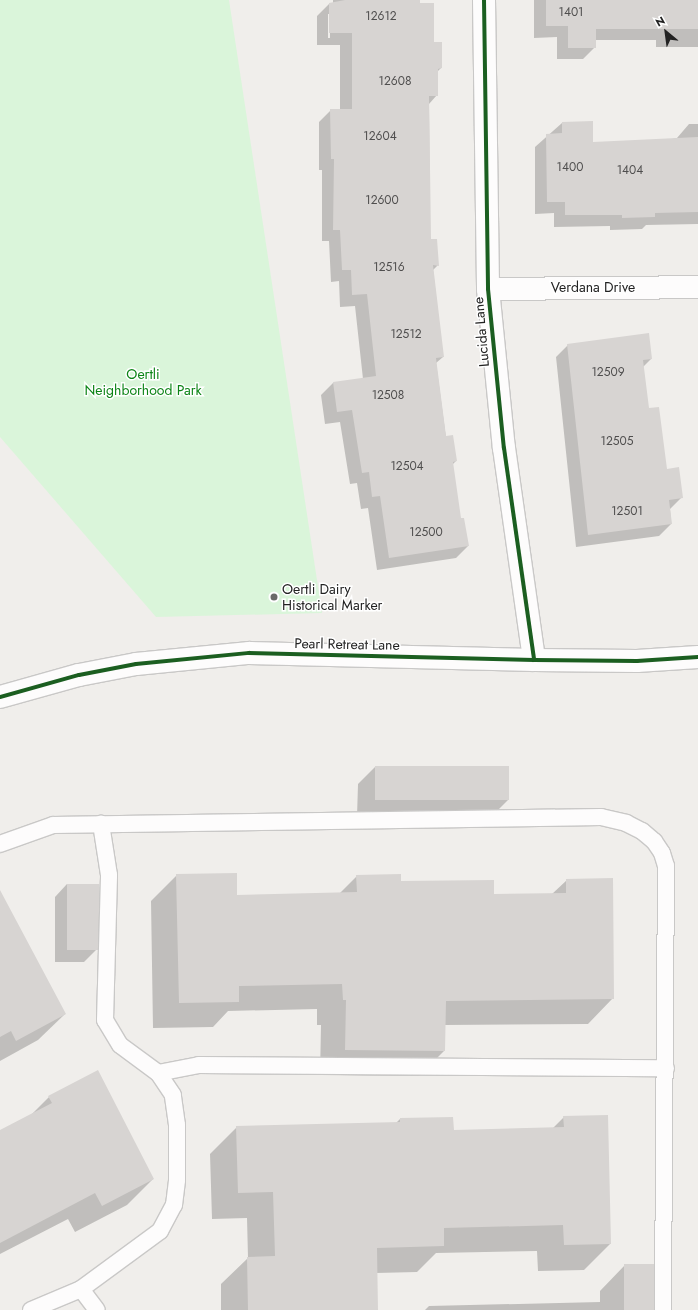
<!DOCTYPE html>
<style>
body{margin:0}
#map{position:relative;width:698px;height:1310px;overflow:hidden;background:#f0eeeb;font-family:Jost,sans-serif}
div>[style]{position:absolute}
.park>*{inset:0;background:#daf5da}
.shadow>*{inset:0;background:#0003}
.building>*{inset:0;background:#d7d4d2;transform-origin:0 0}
.roads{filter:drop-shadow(1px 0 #c9c8c7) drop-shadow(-1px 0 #c9c8c7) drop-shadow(0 1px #c9c8c7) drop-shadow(0 -1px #c9c8c7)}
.service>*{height:16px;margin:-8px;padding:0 8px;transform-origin:8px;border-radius:8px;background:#fdfcfc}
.minor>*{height:22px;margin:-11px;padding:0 11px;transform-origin:11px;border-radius:11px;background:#fdfcfc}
.cycleway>*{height:4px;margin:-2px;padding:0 2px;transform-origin:2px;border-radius:2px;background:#1b5e20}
.dots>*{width:11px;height:11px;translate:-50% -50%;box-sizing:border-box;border:2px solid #fff;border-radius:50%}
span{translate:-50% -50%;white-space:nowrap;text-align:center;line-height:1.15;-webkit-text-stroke:3px #fff;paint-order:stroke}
.number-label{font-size:12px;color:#4f4e4e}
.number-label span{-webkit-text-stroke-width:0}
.street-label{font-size:14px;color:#222}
.park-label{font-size:14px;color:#0c8416}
.poi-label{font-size:14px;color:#222}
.left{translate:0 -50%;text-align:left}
.north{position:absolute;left:646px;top:12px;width:40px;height:40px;-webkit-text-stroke:3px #fff;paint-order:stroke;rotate:331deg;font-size:11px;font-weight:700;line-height:16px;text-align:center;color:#222}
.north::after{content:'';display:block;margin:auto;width:14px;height:18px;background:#222;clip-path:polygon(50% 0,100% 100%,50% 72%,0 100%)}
</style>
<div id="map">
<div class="park">
<i style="clip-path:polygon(0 0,229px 0,322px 613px,156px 617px,0 437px)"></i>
</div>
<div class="shadow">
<i style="clip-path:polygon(evenodd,333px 0,419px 0,441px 68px,437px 72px,437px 95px,429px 104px,430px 240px,438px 265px,433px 270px,443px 357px,436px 363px,446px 438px,456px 461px,452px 465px,460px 519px,468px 546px,456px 558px,377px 570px,368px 508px,361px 509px,357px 483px,350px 484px,340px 422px,325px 424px,321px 395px,333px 383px,363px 379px,355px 306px,340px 307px,339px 281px,331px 282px,329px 241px,322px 241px,322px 170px,319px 170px,319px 122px,331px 110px,340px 110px,340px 45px,317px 45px,317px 16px,329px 4px,333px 3px,333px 0,328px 14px,330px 14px,330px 38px,328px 38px,328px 14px)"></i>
<i style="clip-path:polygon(534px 0,698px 0,698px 47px,656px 47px,656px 40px,595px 40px,595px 47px,583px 59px,557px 59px,557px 37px,534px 38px)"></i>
<i style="clip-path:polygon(562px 123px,592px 143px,667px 140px,677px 138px,689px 124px,698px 124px,698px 224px,646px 225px,642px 229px,610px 230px,610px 226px,554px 227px,554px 213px,535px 214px,535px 147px)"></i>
<i style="clip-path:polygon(568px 345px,651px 359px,643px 367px,648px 410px,666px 470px,682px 497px,670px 509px,671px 524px,659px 536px,576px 547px,556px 357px)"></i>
<i style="clip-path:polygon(375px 767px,508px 800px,490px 818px,357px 817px,358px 784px)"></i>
<i style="clip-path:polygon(177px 875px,236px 896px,339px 894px,357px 876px,493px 895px,552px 894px,567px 880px,613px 998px,588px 1024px,444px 1025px,444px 1051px,419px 1076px,320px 1075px,321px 1025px,317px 1025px,317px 1009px,228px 1011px,213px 1027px,153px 1028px,151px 901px)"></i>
<i style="clip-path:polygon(67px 884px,98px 885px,96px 950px,84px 962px,55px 962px,55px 897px)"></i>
<i style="clip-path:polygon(0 907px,65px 1014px,38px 1040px,0 1061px)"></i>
<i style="clip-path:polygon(49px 1097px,153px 1179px,127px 1205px,75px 1232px,68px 1219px,0 1254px,0 1131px,31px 1115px)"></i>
<i style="clip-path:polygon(564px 1117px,610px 1244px,584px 1270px,538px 1271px,537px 1251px,436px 1253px,417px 1272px,376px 1273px,377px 1310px,221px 1310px,221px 1284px,248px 1258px,247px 1218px,212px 1219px,210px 1154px,237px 1127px,396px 1123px,400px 1119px,453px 1131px,553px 1128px)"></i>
<i style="clip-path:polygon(625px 1265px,654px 1310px,425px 1310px,429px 1306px,600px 1302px,600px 1291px)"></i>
</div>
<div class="building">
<i style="clip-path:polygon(345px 0,420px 0,420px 3px,434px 3px,434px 42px,442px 42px,442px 68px,438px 69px,438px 96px,429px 96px,431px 239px,437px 239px,439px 266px,433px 265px,444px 357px,436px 358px,446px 436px,453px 435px,457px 461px,453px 462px,461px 518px,464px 518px,469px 546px,389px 558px,380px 496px,372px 497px,369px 472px,362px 473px,352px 410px,337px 412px,333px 382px,376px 376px,367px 294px,352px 295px,351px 270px,342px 270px,340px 230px,333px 230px,334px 159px,331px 159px,330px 109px,352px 109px,352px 33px,329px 33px,329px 3px)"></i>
<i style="clip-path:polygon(546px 0,698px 0,698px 29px,596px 29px,596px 48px,568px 48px,568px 26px,546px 26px)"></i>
<i style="clip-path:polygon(593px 121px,593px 142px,698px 137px,698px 212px,655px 213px,655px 217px,622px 218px,622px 215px,565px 215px,565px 202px,547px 202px,546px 134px,562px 133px,562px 122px)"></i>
<i style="clip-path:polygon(649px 333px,652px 359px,643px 360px,649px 408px,659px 407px,667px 469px,679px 467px,683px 498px,669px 500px,672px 524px,588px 535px,567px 344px)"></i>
<i style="left:375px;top:766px;width:134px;height:34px"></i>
<i style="clip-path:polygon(237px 873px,237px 895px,357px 892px,356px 875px,401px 874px,401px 881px,494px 880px,494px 894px,566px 893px,566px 879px,613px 878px,614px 999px,446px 1001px,445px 1051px,345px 1050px,346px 1000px,343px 1000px,342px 984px,239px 986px,239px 1002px,179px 1003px,176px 874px)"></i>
<i style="left:67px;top:884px;width:32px;height:66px"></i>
<i style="clip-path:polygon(0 890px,66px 1014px,16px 1041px,11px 1031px,0 1037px)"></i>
<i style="clip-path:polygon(98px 1070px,154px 1179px,102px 1206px,95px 1193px,0 1243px,0 1130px,52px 1103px,48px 1096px)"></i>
<i style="clip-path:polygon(608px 1115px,611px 1244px,564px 1245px,563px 1225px,444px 1228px,444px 1246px,377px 1248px,378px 1310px,248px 1310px,247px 1257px,275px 1256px,273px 1192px,238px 1193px,236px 1126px,400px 1122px,400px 1118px,453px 1117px,454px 1130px,564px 1127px,563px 1116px)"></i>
<i style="left:624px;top:1264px;width:30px;height:46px"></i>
</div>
<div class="roads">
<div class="service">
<i style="left:0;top:844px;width:56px;rotate:-19.7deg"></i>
<i style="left:53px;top:825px;width:548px;rotate:-0.84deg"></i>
<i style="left:601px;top:817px;width:26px;rotate:13deg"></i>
<i style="left:626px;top:823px;width:18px;rotate:27deg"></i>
<i style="left:642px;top:831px;width:16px;rotate:40deg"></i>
<i style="left:654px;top:841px;width:14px;rotate:56deg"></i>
<i style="left:662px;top:853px;width:14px;rotate:73deg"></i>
<i style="left:666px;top:866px;width:444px;rotate:90.4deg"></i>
<i style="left:158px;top:1073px;width:42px;rotate:-11deg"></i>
<i style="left:199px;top:1065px;width:467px;rotate:0.4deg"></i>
<i style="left:81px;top:1289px;width:26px;rotate:53deg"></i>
<i style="left:31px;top:1310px;width:54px;rotate:-22.8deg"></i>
<i style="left:81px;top:1289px;width:98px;rotate:-36.3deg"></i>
<i style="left:160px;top:1231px;width:30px;rotate:-62deg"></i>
<i style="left:174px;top:1205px;width:25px;rotate:-83deg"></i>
<i style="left:177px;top:1180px;width:55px;rotate:-90deg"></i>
<i style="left:177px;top:1125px;width:30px;rotate:-98deg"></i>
<i style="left:173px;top:1095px;width:27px;rotate:-124deg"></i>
<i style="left:158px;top:1073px;width:47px;rotate:-143.6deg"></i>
<i style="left:120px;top:1045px;width:29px;rotate:-121deg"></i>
<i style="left:105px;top:1020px;width:145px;rotate:-88.4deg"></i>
<i style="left:109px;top:875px;width:52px;rotate:-98.9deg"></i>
</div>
<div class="minor">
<i style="left:484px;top:0;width:289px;rotate:89.2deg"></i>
<i style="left:488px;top:289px;width:160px;rotate:84.3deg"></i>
<i style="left:504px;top:448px;width:214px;rotate:81.9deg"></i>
<i style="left:488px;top:289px;width:210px;rotate:-0.5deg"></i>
<i style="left:0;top:697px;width:82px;rotate:-15.6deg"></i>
<i style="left:79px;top:675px;width:58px;rotate:-10.9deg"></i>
<i style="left:136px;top:664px;width:114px;rotate:-5.6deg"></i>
<i style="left:249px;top:653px;width:285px;rotate:1.4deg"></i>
<i style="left:534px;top:660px;width:103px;rotate:0.6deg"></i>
<i style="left:637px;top:661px;width:61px;rotate:-3.8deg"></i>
</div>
</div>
<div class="cycleway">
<i style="left:484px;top:0;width:289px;rotate:89.2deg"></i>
<i style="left:488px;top:289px;width:160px;rotate:84.3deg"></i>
<i style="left:504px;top:448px;width:214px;rotate:81.9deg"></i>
<i style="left:0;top:697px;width:82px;rotate:-15.6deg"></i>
<i style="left:79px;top:675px;width:58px;rotate:-10.9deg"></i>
<i style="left:136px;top:664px;width:114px;rotate:-5.6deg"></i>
<i style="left:249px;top:653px;width:285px;rotate:1.4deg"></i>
<i style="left:534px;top:660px;width:103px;rotate:0.6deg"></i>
<i style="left:637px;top:661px;width:61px;rotate:-3.8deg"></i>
</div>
<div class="dots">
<i style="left:274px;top:597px;background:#6a6968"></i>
</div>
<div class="number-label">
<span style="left:571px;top:13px">1401</span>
<span style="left:381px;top:17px">12612</span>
<span style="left:395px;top:82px">12608</span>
<span style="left:380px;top:137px">12604</span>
<span style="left:570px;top:168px">1400</span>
<span style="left:630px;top:171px">1404</span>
<span style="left:382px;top:201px">12600</span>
<span style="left:389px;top:268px">12516</span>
<span style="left:406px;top:335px">12512</span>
<span style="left:608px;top:373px">12509</span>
<span style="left:388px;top:396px">12508</span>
<span style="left:617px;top:442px">12505</span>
<span style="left:407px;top:467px">12504</span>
<span style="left:627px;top:512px">12501</span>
<span style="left:426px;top:533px">12500</span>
</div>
<div class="street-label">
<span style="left:593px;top:287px">Verdana Drive</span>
<span style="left:481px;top:332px;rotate:-95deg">Lucida Lane</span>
<span style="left:347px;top:644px;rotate:1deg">Pearl Retreat Lane</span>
</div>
<div class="park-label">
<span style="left:143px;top:382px">Oertli<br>Neighborhood Park</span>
</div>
<div class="poi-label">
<span class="left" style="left:282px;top:597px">Oertli Dairy<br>Historical Marker</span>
</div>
<div class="north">N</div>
</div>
